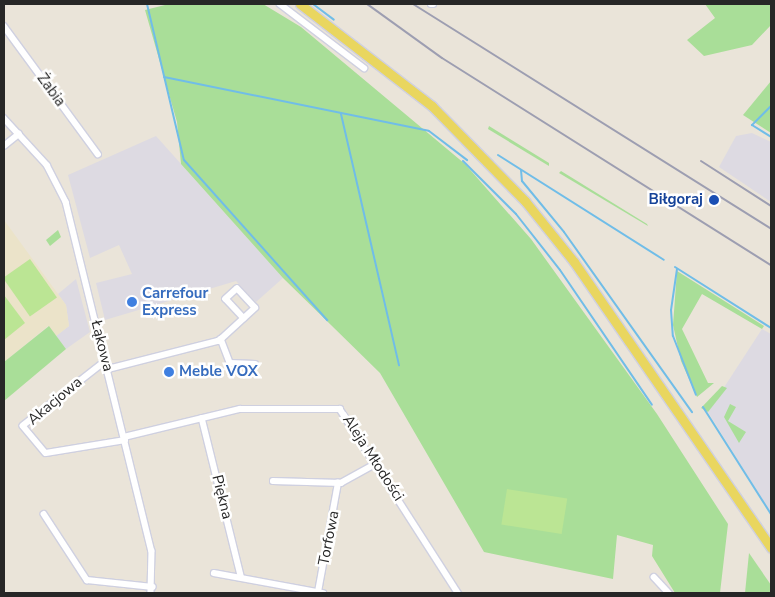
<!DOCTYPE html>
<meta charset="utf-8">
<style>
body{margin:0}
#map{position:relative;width:775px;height:597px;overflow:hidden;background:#eae4d9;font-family:"Nunito Sans",sans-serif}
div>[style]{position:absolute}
.industrial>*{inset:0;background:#dddae2}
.education>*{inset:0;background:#ebe3c9}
.green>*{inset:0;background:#a9de98}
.pitch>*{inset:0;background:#bbe594;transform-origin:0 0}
.stream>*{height:2px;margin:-1px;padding:0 1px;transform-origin:1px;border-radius:1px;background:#70bde8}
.roads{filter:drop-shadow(1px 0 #cfd0e0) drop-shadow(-1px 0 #cfd0e0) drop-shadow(0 1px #cfd0e0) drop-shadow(0 -1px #cfd0e0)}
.street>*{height:5.5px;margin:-2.75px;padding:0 2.75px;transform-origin:2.75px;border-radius:2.75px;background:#fff}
.primary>*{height:9px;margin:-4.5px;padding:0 4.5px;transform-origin:4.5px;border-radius:4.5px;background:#e9d65f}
.rail>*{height:2px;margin:-1px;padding:0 1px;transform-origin:1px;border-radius:1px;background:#9d9eb1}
.dots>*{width:14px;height:14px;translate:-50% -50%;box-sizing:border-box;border:2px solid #fff;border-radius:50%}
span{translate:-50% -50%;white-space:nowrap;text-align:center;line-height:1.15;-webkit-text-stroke:5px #fff;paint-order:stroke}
.street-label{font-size:15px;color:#272727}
.transit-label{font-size:15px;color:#164399;font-weight:700}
.right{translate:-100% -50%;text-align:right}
.shop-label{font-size:15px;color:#366cbe;font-weight:700}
.left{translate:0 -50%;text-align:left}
.frame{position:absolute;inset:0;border:5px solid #272727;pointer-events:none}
</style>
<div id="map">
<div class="industrial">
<i style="clip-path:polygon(752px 133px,771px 142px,771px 202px,719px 167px,736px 136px)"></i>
<i style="clip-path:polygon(156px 136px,283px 278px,256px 302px,236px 281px,105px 320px,96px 283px,132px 274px,119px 245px,90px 258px,68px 175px)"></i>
<i style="clip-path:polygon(76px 279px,90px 332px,66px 349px,56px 336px,69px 326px,66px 305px,58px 294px)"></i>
<i style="clip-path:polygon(762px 329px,771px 334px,771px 513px,708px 412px)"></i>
</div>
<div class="education">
<i style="clip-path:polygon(4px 220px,66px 305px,69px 326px,56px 336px,48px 326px,4px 362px)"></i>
</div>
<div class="green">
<i style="clip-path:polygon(169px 4px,263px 4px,301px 27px,465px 164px,531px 239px,657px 414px,728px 524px,720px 593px,675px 593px,652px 556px,653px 545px,617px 535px,613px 579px,484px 552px,380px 373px,283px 278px,181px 164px,177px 122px,145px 10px)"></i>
<i style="clip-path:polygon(705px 4px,771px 4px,771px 25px,752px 45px,704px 56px,687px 40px,715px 18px)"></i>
<i style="clip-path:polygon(771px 81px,771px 133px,743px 115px)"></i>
<i style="clip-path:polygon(489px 126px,549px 163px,549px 166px,488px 129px)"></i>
<i style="clip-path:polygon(561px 171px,647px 224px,648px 226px,559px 173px)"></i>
<i style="clip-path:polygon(58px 230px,61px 237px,50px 246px,46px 240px)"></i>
<i style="clip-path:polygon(677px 271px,764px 326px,762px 329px,702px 294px,682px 329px,708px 383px,714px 383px,697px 397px,681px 361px,673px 325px)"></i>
<i style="clip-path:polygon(49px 326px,66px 349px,4px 401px,4px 362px)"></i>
<i style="clip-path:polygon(722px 386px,727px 388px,708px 412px,701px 408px)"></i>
<i style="clip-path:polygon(730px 404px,736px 407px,728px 421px,746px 432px,739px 443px,724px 417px)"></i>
<i style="clip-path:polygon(749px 553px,771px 585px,771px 593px,745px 593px)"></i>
</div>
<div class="pitch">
<i style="left:30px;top:259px;width:47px;height:33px;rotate:55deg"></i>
<i style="clip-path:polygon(4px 295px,25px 323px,4px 340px)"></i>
<i style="left:507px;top:489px;width:61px;height:36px;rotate:9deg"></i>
</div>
<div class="stream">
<i style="left:147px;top:4px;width:160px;rotate:76.7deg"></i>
<i style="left:184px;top:160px;width:215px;rotate:48.2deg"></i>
<i style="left:313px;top:4px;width:26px;rotate:37deg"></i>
<i style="left:164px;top:77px;width:270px;rotate:11.5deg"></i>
<i style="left:429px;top:131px;width:48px;rotate:37.3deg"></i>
<i style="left:771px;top:106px;width:27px;rotate:135deg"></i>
<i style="left:752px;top:125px;width:22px;rotate:32deg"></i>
<i style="left:341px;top:114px;width:258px;rotate:77deg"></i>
<i style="left:498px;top:155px;width:196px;rotate:32.3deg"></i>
<i style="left:463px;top:161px;width:75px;rotate:45deg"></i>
<i style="left:516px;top:214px;width:71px;rotate:51.8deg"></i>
<i style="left:560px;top:270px;width:163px;rotate:55.7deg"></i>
<i style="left:521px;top:170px;width:11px;rotate:85deg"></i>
<i style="left:522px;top:181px;width:66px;rotate:50.5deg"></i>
<i style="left:564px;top:232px;width:221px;rotate:54.6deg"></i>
<i style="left:675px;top:267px;width:114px;rotate:32.4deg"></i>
<i style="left:677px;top:269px;width:41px;rotate:98.3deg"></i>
<i style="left:671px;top:310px;width:26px;rotate:86deg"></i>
<i style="left:673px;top:336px;width:63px;rotate:68.7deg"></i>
<i style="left:703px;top:407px;width:127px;rotate:57.6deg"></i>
</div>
<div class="roads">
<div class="street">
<i style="left:280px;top:4px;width:106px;rotate:37.3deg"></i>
<i style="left:431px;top:4px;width:2px"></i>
<i style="left:4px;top:26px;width:159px;rotate:53.7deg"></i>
<i style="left:4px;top:118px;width:64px;rotate:47.5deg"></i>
<i style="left:47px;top:165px;width:42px;rotate:62.8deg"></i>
<i style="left:66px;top:202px;width:359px;rotate:76.2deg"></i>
<i style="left:152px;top:551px;width:42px;rotate:91.4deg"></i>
<i style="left:4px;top:146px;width:19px;rotate:-39deg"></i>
<i style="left:221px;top:339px;width:26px;rotate:69deg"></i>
<i style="left:230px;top:363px;width:25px;rotate:2deg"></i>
<i style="left:106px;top:361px;width:105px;rotate:141.9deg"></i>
<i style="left:23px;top:426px;width:35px;rotate:50deg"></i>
<i style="left:46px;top:453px;width:80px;rotate:-9.3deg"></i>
<i style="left:108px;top:369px;width:114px;rotate:-14.3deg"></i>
<i style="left:218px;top:341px;width:4px;rotate:-34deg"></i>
<i style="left:221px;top:339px;width:46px;rotate:-42.4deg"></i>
<i style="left:255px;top:308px;width:26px;rotate:-133deg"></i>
<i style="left:237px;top:289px;width:15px;rotate:138deg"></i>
<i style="left:226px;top:299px;width:26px;rotate:47deg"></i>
<i style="left:202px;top:418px;width:163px;rotate:76.1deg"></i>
<i style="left:124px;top:437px;width:119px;rotate:-13.6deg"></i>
<i style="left:240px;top:409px;width:100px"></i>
<i style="left:340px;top:409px;width:219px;rotate:57.3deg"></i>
<i style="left:273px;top:481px;width:68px;rotate:1.7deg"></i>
<i style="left:341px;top:483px;width:41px;rotate:-29.1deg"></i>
<i style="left:44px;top:514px;width:79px;rotate:56.9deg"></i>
<i style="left:87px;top:580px;width:66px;rotate:6.1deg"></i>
<i style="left:214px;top:573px;width:111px;rotate:10.4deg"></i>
<i style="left:654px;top:577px;width:22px;rotate:47deg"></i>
<i style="left:318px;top:592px;width:111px;rotate:-79.6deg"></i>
</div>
<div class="primary">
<i style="left:300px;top:4px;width:167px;rotate:37.7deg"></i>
<i style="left:432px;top:106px;width:133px;rotate:45.6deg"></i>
<i style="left:525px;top:201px;width:78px;rotate:51.2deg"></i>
<i style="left:574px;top:262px;width:347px;rotate:55.4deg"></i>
</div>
</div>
<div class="rail">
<i style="left:367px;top:4px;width:92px;rotate:35.8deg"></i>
<i style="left:442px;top:58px;width:389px;rotate:32.2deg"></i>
<i style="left:413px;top:4px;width:423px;rotate:32.1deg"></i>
<i style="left:701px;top:161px;width:83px;rotate:32.7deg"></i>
</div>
<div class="dots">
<i style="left:714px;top:200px;background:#1a4fb4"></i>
<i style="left:132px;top:302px;background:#3f7fe0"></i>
<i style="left:169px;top:372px;background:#3f7fe0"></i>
</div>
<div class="street-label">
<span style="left:51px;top:90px;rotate:54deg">Żabia</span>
<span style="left:102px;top:346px;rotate:76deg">Łąkowa</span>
<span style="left:55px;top:401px;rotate:-40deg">Akacjowa</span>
<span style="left:373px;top:458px;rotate:57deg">Aleja Młodości</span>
<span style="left:222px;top:497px;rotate:76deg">Piękna</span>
<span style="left:329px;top:538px;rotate:-79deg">Torfowa</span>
</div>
<div class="transit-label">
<span class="right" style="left:703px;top:200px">Biłgoraj</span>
</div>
<div class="shop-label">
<span class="left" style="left:142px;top:302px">Carrefour<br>Express</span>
<span class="left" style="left:179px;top:372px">Meble VOX</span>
</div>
<div class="frame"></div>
</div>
